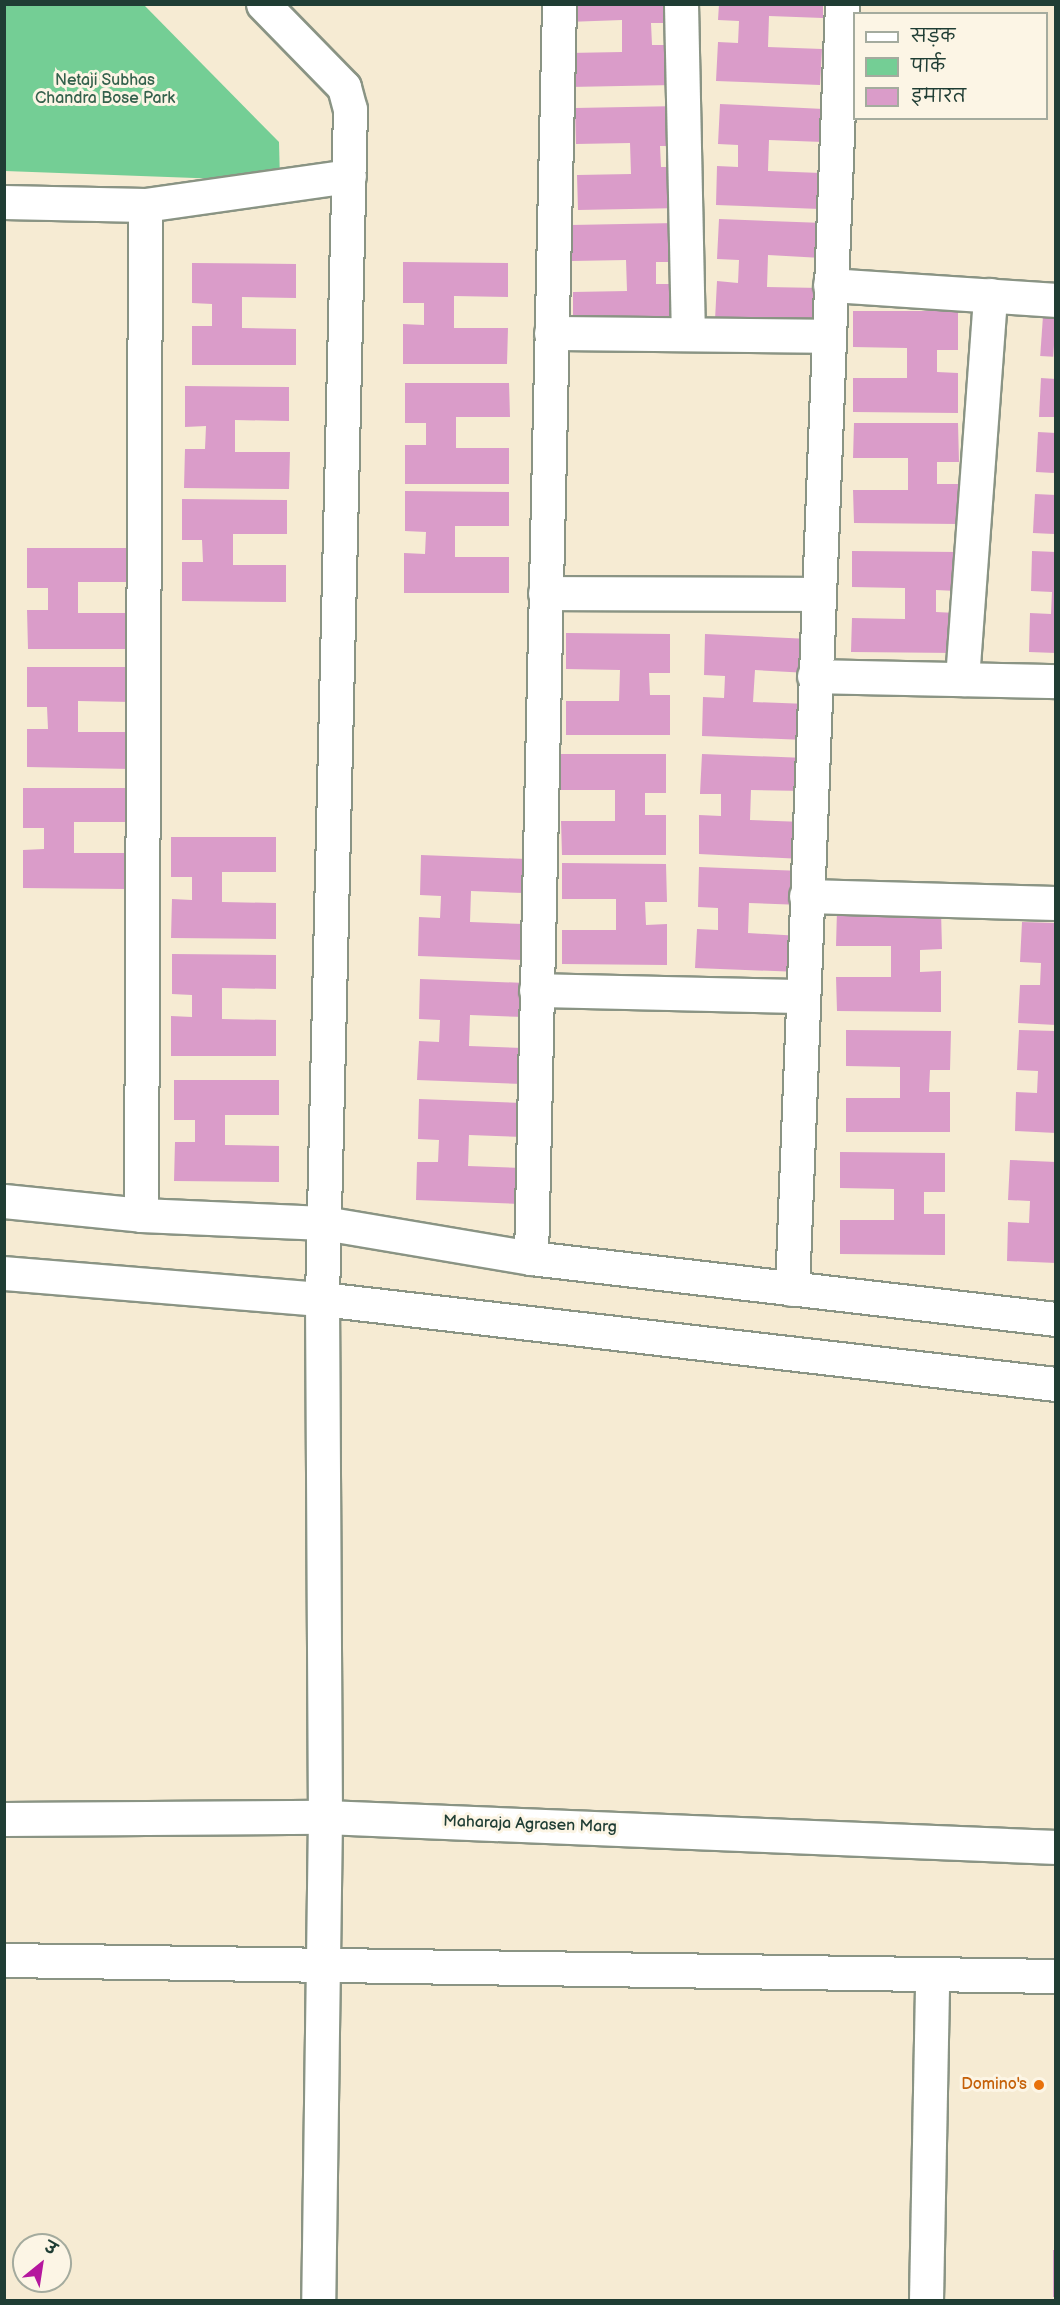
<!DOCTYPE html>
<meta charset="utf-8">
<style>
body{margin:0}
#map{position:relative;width:1060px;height:2305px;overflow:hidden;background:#f6ebd3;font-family:"Balsamiq Sans","Playpen Sans Deva",sans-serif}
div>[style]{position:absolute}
.green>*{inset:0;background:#74ce95}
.building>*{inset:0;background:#da9cc9;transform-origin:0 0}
.roads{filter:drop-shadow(2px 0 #8a9484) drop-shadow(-2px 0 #8a9484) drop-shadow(0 2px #8a9484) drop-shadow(0 -2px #8a9484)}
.street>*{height:33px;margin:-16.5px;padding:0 16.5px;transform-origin:16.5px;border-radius:16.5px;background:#fff}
.secondary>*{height:33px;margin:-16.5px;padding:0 16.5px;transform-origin:16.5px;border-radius:16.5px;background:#fff}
.dots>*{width:16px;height:16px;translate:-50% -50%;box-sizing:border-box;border:3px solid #fcf5e5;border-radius:50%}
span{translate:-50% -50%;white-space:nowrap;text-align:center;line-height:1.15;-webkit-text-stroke:6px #fcf5e5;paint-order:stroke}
.park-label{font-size:16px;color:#34614c}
.street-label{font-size:16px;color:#1f3d34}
.food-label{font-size:16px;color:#c56008}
.right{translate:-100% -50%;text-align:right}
.frame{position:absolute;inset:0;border:6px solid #1f3d34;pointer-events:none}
.legend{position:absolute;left:853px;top:12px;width:195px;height:108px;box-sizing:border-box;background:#fcf5e5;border:2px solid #a4ab9e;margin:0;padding:8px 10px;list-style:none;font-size:18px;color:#1f3d34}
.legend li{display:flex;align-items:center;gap:12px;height:30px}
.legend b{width:30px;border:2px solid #a4ab9e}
.north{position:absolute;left:12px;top:2233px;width:60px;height:60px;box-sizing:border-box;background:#fcf5e5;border:2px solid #a4ab9e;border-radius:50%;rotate:30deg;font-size:16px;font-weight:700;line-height:24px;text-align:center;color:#1f3d34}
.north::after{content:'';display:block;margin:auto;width:21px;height:27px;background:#b5179e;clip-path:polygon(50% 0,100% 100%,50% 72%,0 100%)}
</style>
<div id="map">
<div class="green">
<i style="clip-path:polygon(5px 5px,144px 5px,279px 142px,280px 181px,5px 171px)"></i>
</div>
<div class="building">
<i style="clip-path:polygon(567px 4px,672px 4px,673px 23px,651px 23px,652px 45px,673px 45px,674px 85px,569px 87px,568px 53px,622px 52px,622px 20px,567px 22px)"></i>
<i style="clip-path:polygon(719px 4px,823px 4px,823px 18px,769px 16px,768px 47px,822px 49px,820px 85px,716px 81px,718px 42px,738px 43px,739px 21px,718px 20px)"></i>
<i style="clip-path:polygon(720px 104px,824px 109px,823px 142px,769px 140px,768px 171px,821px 173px,820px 209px,716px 205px,717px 166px,738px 167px,738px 145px,718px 144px)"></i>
<i style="clip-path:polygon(680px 106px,681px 146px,660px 146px,661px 167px,682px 167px,682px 208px,578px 210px,577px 175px,631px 174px,630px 143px,576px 144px,575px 108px)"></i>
<i style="clip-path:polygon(719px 219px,824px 223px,822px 258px,768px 255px,767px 287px,821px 288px,820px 324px,715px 320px,717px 281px,738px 283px,739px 260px,717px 259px)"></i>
<i style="clip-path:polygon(676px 223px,677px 262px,656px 262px,656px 284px,677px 284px,678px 324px,573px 326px,573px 292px,627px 291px,626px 260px,572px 261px,571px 225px)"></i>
<i style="clip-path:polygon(403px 262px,508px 263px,508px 297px,454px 296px,454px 328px,508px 328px,507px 364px,403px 364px,403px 324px,424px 325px,424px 303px,403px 303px)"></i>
<i style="clip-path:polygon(192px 263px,296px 264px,296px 298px,242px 297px,242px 328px,296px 329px,296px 365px,192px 365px,192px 326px,212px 326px,212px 304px,192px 303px)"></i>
<i style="clip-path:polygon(853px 311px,958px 311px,958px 350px,937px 350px,937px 372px,958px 373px,958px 413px,853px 412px,853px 378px,907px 378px,907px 348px,853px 347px)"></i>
<i style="left:1043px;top:316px;width:13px;height:40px;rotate:4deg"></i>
<i style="clip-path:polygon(1041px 378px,1056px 379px,1056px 417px,1039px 417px)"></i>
<i style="clip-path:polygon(405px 383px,509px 383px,510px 417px,456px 417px,456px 448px,509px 448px,509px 484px,405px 484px,405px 445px,426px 445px,426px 423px,405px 423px)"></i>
<i style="clip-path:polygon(185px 386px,289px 387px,289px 421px,235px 420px,235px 452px,290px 452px,289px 489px,184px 488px,185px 449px,205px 449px,206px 426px,185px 427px)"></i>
<i style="clip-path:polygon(854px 423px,958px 423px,959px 462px,937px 462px,937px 484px,958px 484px,958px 524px,854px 523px,853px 490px,908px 490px,908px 458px,853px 458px)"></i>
<i style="left:1038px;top:432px;width:18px;height:40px;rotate:3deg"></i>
<i style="clip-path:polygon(405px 491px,509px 492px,509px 526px,455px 526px,455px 557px,509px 557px,509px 593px,404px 593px,404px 553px,425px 554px,426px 532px,405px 531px)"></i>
<i style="left:1035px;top:494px;width:21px;height:39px;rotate:3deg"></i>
<i style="clip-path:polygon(182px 499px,287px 500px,287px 534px,233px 534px,233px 565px,286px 565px,286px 602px,182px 601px,182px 562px,203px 562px,202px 540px,182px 540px)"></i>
<i style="clip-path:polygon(27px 548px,132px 548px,132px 582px,78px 582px,78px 613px,132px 613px,132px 649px,28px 649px,27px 610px,48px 610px,48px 588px,27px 588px)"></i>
<i style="clip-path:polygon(852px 551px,957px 552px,956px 591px,936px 590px,936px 612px,956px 613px,956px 653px,851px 652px,852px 618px,905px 619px,905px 588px,852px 587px)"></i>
<i style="clip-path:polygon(1032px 551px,1056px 552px,1056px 653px,1029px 652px,1030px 613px,1051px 614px,1052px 592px,1031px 591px)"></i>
<i style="clip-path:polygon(566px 633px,670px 634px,670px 673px,649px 673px,650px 695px,670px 695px,670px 735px,566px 735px,566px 701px,619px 701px,620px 670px,566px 669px)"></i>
<i style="clip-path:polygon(705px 634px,810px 639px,808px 673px,755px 670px,753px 702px,808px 704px,806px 740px,702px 736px,703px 697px,724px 698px,725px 676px,704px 675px)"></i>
<i style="clip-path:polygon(27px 667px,132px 667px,132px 702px,78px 701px,78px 732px,132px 732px,131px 769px,27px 767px,27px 729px,48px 729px,47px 707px,27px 707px)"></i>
<i style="clip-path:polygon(561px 754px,666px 754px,666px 793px,645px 793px,645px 815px,666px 815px,666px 855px,562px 855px,561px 821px,615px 821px,615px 790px,561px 790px)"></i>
<i style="clip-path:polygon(702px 754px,806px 758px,805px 791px,751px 790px,750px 820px,804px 822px,803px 859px,699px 854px,699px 815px,721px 816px,721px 794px,700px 794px)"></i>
<i style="clip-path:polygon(23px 788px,128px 788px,128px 822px,74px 822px,74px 853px,128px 853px,127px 889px,23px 888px,23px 850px,44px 849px,44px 828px,23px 828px)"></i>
<i style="clip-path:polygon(171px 837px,276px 837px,276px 872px,222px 872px,222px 902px,276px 903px,276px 939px,171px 938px,172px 899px,192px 900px,192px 877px,171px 877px)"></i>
<i style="clip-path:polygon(421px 855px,526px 859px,524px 893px,471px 891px,470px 922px,524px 924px,523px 960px,418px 956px,419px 917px,440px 918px,441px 896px,420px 895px)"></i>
<i style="clip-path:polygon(562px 863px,666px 864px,667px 902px,645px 902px,646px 925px,667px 924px,667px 965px,562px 964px,562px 930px,616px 930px,616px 899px,562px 899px)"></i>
<i style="clip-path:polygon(699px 867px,803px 871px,802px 905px,749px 903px,748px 933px,801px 936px,800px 972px,695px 968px,697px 929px,718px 930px,718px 908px,698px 907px)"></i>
<i style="clip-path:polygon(837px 910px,941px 911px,942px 949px,920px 950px,920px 972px,941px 971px,941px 1012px,837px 1011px,836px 977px,891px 977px,891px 946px,836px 946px)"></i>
<i style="clip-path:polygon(1022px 922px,1056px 923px,1056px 1025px,1018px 1023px,1020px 985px,1040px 985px,1041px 963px,1020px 962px)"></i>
<i style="clip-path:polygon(172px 954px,276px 955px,276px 989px,222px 988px,222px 1019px,276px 1020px,276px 1056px,171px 1056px,171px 1016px,192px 1017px,192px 995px,172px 994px)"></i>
<i style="clip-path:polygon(420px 979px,525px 983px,524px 1017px,470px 1015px,469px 1046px,523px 1048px,522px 1084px,417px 1080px,419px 1041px,439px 1042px,440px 1020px,419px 1019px)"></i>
<i style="clip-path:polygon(846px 1030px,951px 1031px,950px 1070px,930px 1070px,929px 1092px,950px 1092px,950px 1132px,846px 1132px,846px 1098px,900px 1098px,900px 1067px,846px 1066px)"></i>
<i style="clip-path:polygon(1019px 1030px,1056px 1031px,1056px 1133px,1015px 1131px,1016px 1092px,1037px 1093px,1038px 1071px,1017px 1070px)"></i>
<i style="clip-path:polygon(174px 1080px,279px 1080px,279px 1115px,225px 1115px,225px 1145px,279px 1146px,279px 1182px,174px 1181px,175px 1142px,195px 1142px,195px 1120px,174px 1120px)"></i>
<i style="clip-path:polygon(419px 1099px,524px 1103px,523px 1137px,469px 1135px,468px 1166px,522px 1168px,520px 1204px,416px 1200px,417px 1162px,438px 1162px,439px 1140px,418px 1139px)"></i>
<i style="clip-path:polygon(840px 1152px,945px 1153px,945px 1192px,924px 1192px,924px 1214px,945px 1214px,945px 1255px,840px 1254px,840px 1220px,894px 1220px,894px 1189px,840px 1188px)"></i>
<i style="clip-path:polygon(1010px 1160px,1056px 1162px,1056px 1263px,1007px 1261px,1008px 1222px,1029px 1223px,1030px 1201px,1008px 1200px)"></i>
<i style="left:1053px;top:2250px;width:3px;height:47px"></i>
</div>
<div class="roads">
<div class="street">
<i style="left:263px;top:4px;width:116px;rotate:45.7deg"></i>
<i style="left:344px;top:87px;width:23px;rotate:75deg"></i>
<i style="left:350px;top:109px;width:1190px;rotate:91.35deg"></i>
<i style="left:322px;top:1299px;width:518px;rotate:89.67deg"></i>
<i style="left:325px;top:1817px;width:483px;rotate:90.8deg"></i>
<i style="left:681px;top:4px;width:330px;rotate:88.8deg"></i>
<i style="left:4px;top:202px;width:141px;rotate:1.2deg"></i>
<i style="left:145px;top:205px;width:206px;rotate:-8.1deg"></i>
<i style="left:830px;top:285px;width:226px;rotate:3.8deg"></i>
<i style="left:551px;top:333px;width:277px;rotate:0.6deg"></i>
<i style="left:545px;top:593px;width:273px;rotate:0.2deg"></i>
<i style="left:814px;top:676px;width:242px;rotate:1.2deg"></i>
<i style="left:962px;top:679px;width:385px;rotate:-85.8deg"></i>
<i style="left:806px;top:896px;width:250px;rotate:1.6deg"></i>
<i style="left:536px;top:990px;width:266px;rotate:1.3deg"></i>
<i style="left:4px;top:1201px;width:138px;rotate:5.8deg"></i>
<i style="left:141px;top:1215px;width:183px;rotate:2.5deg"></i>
<i style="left:324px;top:1223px;width:210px;rotate:9.6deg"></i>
<i style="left:531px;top:1258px;width:529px;rotate:6.63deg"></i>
<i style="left:141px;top:1215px;width:1010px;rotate:-89.77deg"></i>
<i style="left:531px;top:1258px;width:1254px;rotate:-88.72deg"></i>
<i style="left:4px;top:1273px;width:319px;rotate:4.7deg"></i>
<i style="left:322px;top:1299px;width:739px;rotate:6.61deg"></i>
<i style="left:792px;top:1289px;width:1286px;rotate:-87.77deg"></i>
<i style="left:926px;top:2300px;width:326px;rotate:-88.9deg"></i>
</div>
<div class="secondary">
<i style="left:4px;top:1819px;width:321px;rotate:-0.4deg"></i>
<i style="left:325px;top:1817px;width:732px;rotate:2.35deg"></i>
<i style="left:4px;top:1960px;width:1052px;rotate:0.87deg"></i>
</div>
</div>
<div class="dots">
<i style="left:1039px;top:2085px;background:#e8710a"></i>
</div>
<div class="park-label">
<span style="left:105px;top:90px">Netaji Subhas<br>Chandra Bose Park</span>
</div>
<div class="street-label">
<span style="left:530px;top:1825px;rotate:2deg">Maharaja Agrasen Marg</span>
</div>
<div class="food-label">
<span class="right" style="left:1027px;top:2085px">Domino's</span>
</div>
<div class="frame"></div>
<ul class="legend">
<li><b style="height:8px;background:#fff"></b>सड़क</li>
<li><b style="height:16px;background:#74ce95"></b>पार्क</li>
<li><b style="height:16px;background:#da9cc9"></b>इमारत</li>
</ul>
<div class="north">उ</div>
</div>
